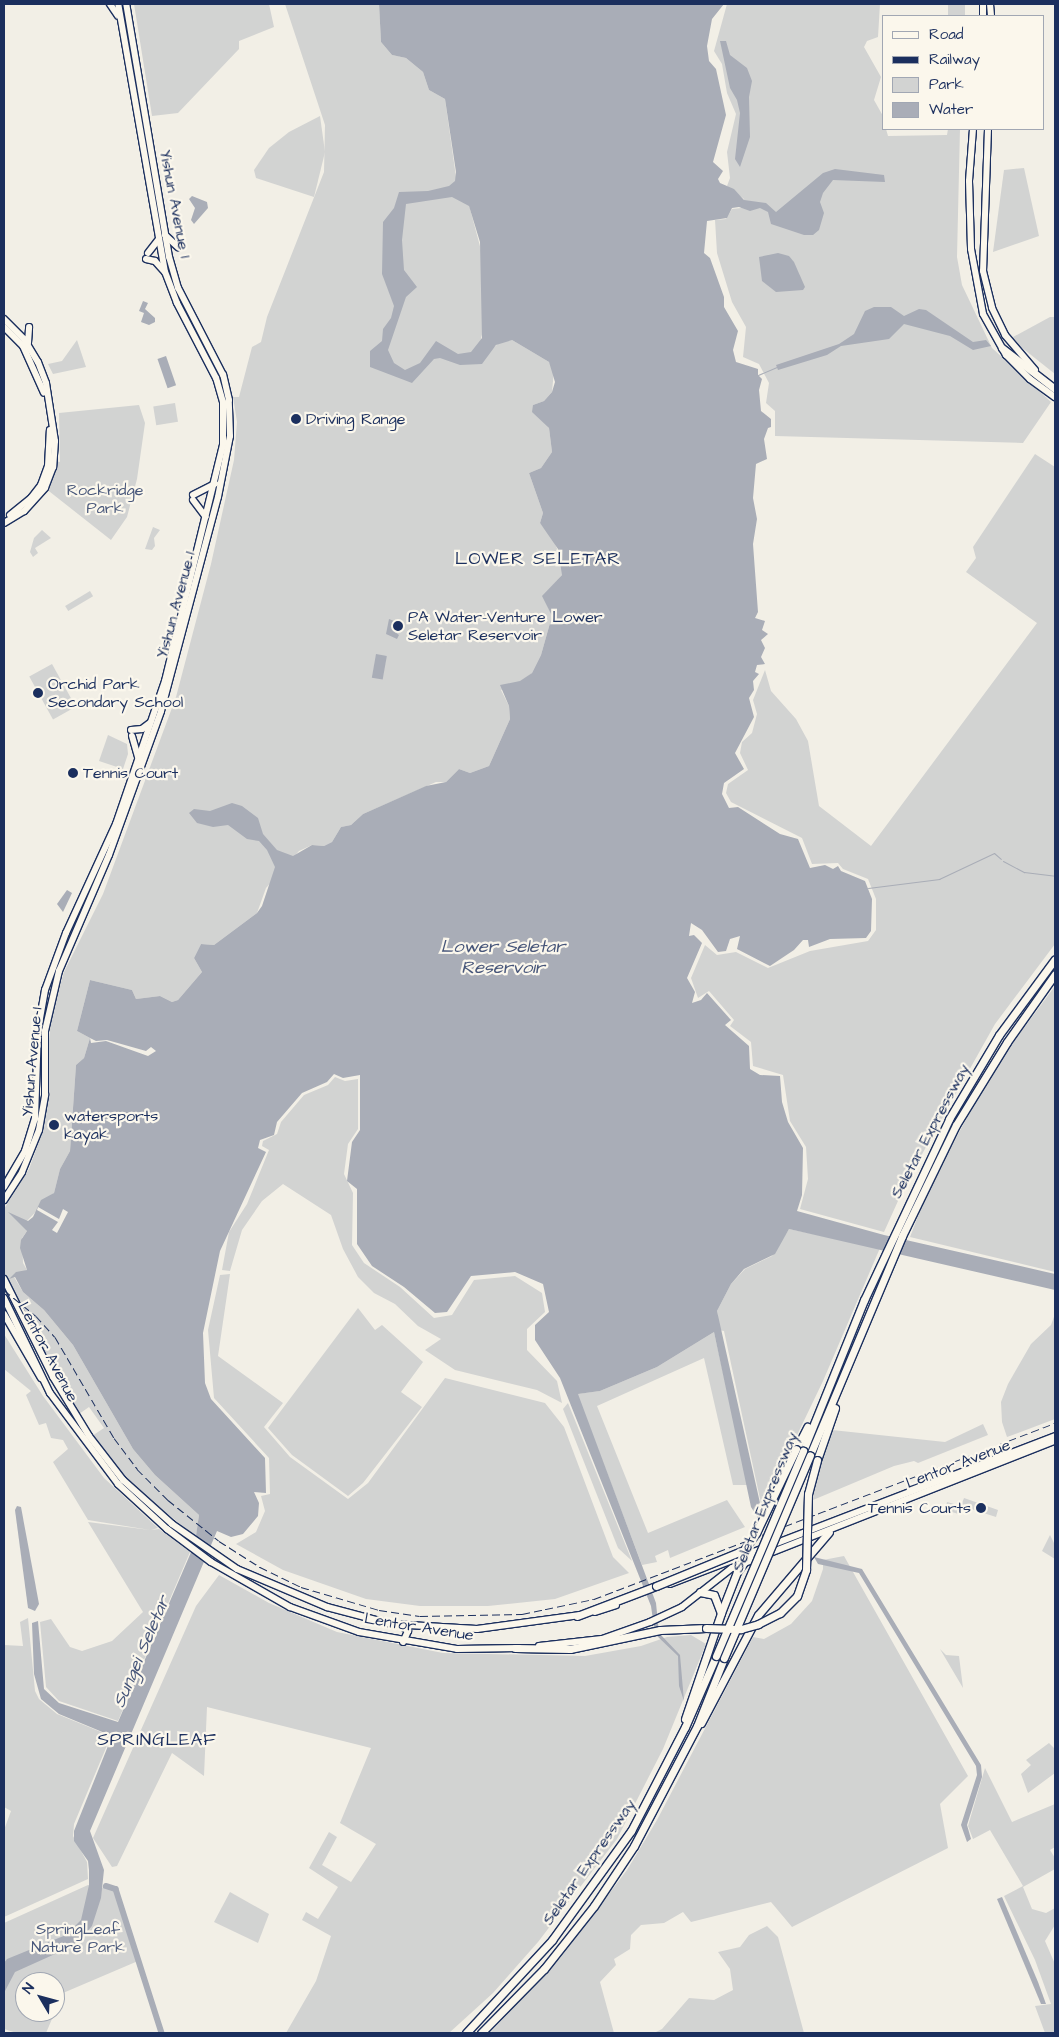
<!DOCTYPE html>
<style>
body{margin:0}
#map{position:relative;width:1059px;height:2037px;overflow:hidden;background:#f2efe6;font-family:"Architects Daughter",sans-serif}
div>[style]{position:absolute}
.green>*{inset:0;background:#d2d3d2;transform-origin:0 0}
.water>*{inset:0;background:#a9adb7;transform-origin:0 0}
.pier>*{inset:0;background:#f2efe6}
.stream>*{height:1px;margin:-0.5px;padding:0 0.5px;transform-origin:0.5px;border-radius:0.5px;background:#a9adb7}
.river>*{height:5.5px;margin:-2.75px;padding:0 2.75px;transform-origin:2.75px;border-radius:2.75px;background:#a9adb7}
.roads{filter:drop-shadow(1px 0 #1b2f5e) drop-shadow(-1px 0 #1b2f5e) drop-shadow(0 1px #1b2f5e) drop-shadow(0 -1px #1b2f5e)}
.major>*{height:6px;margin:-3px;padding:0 3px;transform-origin:3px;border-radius:3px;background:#fbf7ec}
.highway>*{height:7px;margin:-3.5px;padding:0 3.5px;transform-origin:3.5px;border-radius:3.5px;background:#fbf7ec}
.rail>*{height:1px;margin-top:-0.5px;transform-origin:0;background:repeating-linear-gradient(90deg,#1b2f5e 0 8px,transparent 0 12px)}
.bridges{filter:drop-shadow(1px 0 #1b2f5e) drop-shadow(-1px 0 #1b2f5e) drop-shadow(0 1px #1b2f5e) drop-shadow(0 -1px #1b2f5e)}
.highway-bridge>*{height:7px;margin:-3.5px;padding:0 3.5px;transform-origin:3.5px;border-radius:3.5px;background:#fbf7ec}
.dots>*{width:14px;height:14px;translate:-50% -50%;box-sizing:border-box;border:2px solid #fbf7ec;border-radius:50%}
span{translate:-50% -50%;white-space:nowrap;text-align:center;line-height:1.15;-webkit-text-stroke:4.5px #fbf7ec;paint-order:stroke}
.street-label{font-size:16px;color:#1b2f5e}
.poi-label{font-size:16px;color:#1b2f5e}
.left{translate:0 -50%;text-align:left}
.right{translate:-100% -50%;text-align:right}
.park-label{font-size:16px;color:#49587b}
.neighbourhood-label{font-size:18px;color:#1b2f5e;letter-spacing:1px}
.water-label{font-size:18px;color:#465579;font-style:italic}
.frame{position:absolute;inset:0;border:5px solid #1b2f5e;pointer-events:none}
.legend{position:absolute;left:882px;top:15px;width:162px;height:115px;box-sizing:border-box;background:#fbf7ec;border:1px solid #a1a7b3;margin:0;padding:6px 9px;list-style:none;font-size:15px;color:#1b2f5e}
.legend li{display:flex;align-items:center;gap:10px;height:25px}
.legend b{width:25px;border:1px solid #a1a7b3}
.north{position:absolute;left:15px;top:1972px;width:50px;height:50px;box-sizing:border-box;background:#fbf7ec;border:1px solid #a1a7b3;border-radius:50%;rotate:307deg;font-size:14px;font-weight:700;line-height:20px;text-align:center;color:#1b2f5e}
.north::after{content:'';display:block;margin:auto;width:18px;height:22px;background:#1b2f5e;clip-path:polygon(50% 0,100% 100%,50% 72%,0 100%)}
</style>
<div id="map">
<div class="green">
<i style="clip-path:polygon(134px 4px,269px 4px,274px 27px,239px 41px,239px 49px,178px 113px,152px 116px)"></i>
<i style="clip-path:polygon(285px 4px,379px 4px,381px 42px,392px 55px,406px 58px,423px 72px,429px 90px,445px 99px,456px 177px,462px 201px,469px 205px,481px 250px,484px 324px,480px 344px,490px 351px,501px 341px,512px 340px,549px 362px,554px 370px,552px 392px,544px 401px,533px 405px,549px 428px,552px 452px,541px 468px,529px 473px,543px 513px,540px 523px,553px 539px,563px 563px,562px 575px,543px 596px,552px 616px,541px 655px,532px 673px,521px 682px,501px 690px,509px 706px,510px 719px,489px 766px,470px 773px,459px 769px,446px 782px,436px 782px,363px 814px,351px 825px,341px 827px,332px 842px,324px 846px,312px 845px,299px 851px,266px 888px,257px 913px,214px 945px,201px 944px,194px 958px,202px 972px,178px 1000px,172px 1002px,160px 996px,136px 999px,132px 990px,90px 980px,77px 1031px,90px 1038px,84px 1058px,76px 1065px,70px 1151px,60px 1169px,54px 1193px,24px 1224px,27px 1231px,22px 1238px,23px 1263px,27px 1270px,9px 1279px,14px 1277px,23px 1292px,44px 1310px,73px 1345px,133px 1449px,155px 1475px,199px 1515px,196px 1537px,125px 1479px,92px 1436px,104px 1428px,89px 1407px,79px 1414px,55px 1375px,4px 1277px,4px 1209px,29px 1169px,41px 1136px,51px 1017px,64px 972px,103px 894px,176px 697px,211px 564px,234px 460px,237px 422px,233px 397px,239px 397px,252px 347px,261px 342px,267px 317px,324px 172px,325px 125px)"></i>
<i style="clip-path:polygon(727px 4px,880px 4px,878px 37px,867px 41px,864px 47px,881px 77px,874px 100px,883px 116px,883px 129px,886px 129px,888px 136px,947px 135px,948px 129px,960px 129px,957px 257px,962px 285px,992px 348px,1051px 402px,1023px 443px,775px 436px,775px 411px,766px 403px,769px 383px,759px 364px,743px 357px,746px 327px,732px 302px,717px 253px,715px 220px,726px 219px,732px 209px,741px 208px,744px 199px,727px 186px,730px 178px,727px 152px,736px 114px,727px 93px,722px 64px,714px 51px)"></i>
<i style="left:948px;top:4px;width:17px;height:12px"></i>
<i style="clip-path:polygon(320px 116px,325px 152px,314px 197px,256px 178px,254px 170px,269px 148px,289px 132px)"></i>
<i style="clip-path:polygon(1024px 168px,1039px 236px,993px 252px,1004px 170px)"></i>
<i style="clip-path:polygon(1050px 317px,1055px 317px,1055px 374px,1021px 347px,1013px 337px)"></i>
<i style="clip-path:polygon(77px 340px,86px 367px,53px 374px,48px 364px,62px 361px)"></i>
<i style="left:175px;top:403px;width:19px;height:22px;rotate:81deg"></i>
<i style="clip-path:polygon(139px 405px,145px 423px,137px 479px,127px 517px,111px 540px,45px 488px,53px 461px,60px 462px,59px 413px)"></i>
<i style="clip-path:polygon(1035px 454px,1055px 467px,1055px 944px,995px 1024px,907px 1181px,884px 1232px,800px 1209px,808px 1179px,806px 1147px,790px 1121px,783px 1075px,753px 1066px,751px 1042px,730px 1026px,734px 1020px,709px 991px,698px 998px,691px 978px,705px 945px,717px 955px,736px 952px,768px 968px,810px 951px,868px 941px,876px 930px,876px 899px,868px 879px,843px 869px,838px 863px,812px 864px,802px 838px,731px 802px,726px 793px,728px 784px,748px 770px,740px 753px,742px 742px,752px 733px,757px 714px,753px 700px,765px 670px,771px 691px,796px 719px,808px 741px,819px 806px,871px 846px,1037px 623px,966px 572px,976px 558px,973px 547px)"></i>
<i style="clip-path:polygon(153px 527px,160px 530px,154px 538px,155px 546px,152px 550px,145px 549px)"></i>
<i style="clip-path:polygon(42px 530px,51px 538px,35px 548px,38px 553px,33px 557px,30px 552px,34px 538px)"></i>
<i style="left:90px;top:591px;width:6px;height:29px;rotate:59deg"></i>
<i style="left:52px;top:664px;width:49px;height:26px;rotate:61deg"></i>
<i style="clip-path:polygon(108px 735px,127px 744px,128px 754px,123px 769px,99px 761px)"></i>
<i style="clip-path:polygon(1055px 986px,1055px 1272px,910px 1237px,928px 1190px,992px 1071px)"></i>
<i style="clip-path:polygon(335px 1077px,345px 1081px,358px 1079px,358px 1129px,348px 1144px,344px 1174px,353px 1193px,352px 1245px,364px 1263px,400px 1287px,434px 1318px,452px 1315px,474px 1280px,515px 1276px,542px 1293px,545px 1312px,527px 1329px,527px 1350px,557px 1381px,562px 1403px,537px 1390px,455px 1370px,425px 1350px,441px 1339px,418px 1326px,395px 1304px,374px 1293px,358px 1277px,343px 1249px,331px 1215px,283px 1184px,262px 1201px,242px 1230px,230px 1271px,222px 1270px,229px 1232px,247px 1204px,269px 1150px,262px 1146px,263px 1141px,277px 1134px,281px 1122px,304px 1095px,328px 1085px)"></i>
<i style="clip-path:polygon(789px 1229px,880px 1248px,823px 1381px,762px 1508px,724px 1331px,719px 1330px,717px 1311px,731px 1284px,745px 1269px,772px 1256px)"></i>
<i style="clip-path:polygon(230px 1274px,218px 1356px,283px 1403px,264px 1427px,290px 1457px,348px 1499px,368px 1483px,445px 1378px,545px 1403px,564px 1427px,613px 1557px,629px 1573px,555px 1599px,488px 1606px,420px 1606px,366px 1599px,283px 1570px,236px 1544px,256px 1532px,265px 1511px,261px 1496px,270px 1494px,269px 1458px,214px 1398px,208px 1330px,220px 1275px)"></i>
<i style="clip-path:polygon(358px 1308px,375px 1330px,382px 1325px,423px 1362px,401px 1392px,422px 1407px,363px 1483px,348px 1496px,292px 1455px,268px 1428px)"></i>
<i style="clip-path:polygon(1055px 1314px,1055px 1419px,1007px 1437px,1002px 1422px,1001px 1402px,1008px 1384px,1031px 1344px,1051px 1325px)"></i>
<i style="clip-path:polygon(714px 1332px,748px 1485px,733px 1485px,704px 1358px,597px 1406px,648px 1533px,727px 1500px,745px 1527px,670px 1558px,668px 1550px,655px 1556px,657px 1562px,642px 1565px,577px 1394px,600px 1391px,657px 1367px)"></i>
<i style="clip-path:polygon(4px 1334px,43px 1396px,104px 1478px,158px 1528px,151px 1530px,159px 1529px,190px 1552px,118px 1721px,59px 1701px,46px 1687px,40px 1622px,51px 1619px,70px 1647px,82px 1651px,112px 1641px,143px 1612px,88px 1522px,150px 1530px,88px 1520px,53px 1462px,68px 1449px,63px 1440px,51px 1438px,46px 1423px,39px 1425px,26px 1395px,31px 1391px,4px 1369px)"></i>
<i style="clip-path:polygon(568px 1403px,632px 1561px,618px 1548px,563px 1409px)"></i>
<i style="clip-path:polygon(983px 1424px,988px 1435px,918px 1463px,914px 1461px,894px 1466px,813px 1500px,814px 1480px,832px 1430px,945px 1442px)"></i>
<i style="clip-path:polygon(964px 1498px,998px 1510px,996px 1517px,965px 1507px,962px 1515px,945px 1510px,947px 1502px,961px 1506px)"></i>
<i style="clip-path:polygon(1050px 1535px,1055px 1545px,1055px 1559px,1042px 1551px)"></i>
<i style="clip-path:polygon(844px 1556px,968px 1776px,940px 1804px,948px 1848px,792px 1927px,771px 1902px,691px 1922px,683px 1912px,664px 1923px,641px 1925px,631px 1935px,630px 1949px,614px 1959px,616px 1965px,600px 1982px,614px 2033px,490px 2033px,560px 1958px,627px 1870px,657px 1820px,753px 1637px,764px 1639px,791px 1624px,812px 1601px,823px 1569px,823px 1560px)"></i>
<i style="clip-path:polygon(219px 1575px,269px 1603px,337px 1632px,443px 1653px,585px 1656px,641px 1646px,667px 1637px,691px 1635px,706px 1644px,663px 1749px,617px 1839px,538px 1942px,493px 1993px,449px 2033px,286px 2033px,316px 1981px,331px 1936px,302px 1920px,306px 1912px,318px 1919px,338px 1887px,309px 1868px,329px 1832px,337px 1837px,322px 1865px,351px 1882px,376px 1844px,340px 1823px,371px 1748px,207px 1707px,204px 1776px,172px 1753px,117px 1866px,112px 1867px,93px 1838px,196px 1606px)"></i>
<i style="clip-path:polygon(28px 1618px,35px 1691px,39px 1699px,57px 1714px,111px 1736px,74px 1824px,73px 1836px,87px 1862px,88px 1879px,4px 1917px,4px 1830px,11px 1811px,4px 1807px,4px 1645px,23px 1646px,20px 1622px)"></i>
<i style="clip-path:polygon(940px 1649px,946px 1655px,959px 1656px,963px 1688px)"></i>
<i style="clip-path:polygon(1049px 1743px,1055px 1749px,1055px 1773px,1028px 1793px,1021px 1774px,1031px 1765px,1026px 1760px)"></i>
<i style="clip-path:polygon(985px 1768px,1012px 1822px,1055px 1804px,1055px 1847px,1050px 1850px,1055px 1858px,1055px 1869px,1023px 1887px,1032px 1909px,1046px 1913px,1055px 1908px,1055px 1925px,1045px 1941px,1055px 1964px,1055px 2033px,1045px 2033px,1035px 2006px,1051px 2004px,1035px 1960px,1004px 1896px,1023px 1886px,990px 1830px,973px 1839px,968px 1826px)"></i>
<i style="clip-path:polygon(evenodd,88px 1885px,115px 1890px,138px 1961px,63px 1993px,46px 2033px,17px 2033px,4px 2029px,4px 1923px,88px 1885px,25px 1982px,55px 1982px,55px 2012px,25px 2012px,25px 1982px)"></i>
<i style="clip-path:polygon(230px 1892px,269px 1914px,258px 1943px,214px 1922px)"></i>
<i style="clip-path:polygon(767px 1926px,778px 1937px,804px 2033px,654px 2033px,662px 2029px,689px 1998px,714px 2000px,733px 1990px,730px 1969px,718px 1952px,740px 1947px,749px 1935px)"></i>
</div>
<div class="water">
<i style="clip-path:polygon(evenodd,379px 4px,724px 4px,712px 19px,707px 46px,709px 61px,716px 69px,726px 115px,713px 162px,723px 171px,718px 179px,720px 183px,734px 189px,744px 200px,766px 203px,776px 212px,823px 173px,835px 169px,884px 175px,885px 182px,833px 180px,823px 193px,820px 202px,824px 213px,819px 230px,813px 235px,804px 235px,771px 224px,768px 212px,760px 208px,750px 211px,739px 207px,732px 208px,727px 218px,707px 221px,704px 253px,710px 258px,724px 297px,724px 307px,738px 331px,733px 350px,736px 362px,758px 369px,758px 375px,762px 379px,759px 390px,761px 411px,771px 419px,771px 427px,768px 428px,764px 439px,767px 459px,756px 464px,753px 498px,757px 519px,753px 544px,758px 612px,755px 618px,765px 621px,762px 630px,768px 634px,761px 640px,765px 648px,761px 657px,765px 664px,757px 665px,755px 672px,759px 674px,753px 681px,754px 690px,749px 698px,754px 717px,735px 753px,744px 769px,724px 783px,722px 794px,729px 808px,738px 807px,780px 834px,798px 839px,810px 868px,825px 865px,833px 869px,838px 866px,841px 871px,865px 881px,872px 899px,871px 931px,866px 938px,830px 939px,809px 947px,808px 940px,803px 940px,794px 950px,770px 966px,737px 949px,740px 936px,730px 939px,726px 951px,718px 952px,702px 930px,691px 923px,689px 936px,694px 935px,702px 943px,687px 978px,695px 992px,692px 1003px,701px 1000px,707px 993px,731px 1020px,725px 1025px,749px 1046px,750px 1069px,760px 1075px,780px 1076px,782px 1102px,788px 1122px,803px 1148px,802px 1195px,797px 1211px,884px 1235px,1055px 1274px,1055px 1290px,789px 1229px,775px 1254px,744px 1269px,731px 1284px,717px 1311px,762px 1512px,758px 1518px,751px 1507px,714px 1332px,657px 1367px,600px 1391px,578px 1394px,656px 1603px,659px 1633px,680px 1655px,684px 1701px,679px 1686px,678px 1656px,655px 1634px,651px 1606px,560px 1378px,535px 1340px,535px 1325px,549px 1312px,543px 1284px,515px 1272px,471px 1276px,447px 1312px,435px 1313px,404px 1287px,372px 1266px,357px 1244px,357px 1189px,347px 1181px,352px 1142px,360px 1130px,360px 1075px,343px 1078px,334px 1074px,327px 1082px,302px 1093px,277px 1122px,274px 1135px,260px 1140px,258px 1148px,266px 1152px,220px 1251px,203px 1333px,205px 1383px,211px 1399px,265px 1458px,266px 1493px,254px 1492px,259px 1503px,258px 1516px,243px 1534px,231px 1537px,217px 1531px,90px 1831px,104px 1870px,101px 1898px,92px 1926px,75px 1945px,15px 1972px,4px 1993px,4px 1963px,7px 1959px,66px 1935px,81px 1920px,89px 1885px,89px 1870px,88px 1861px,74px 1841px,74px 1831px,112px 1736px,59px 1714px,41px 1699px,34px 1674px,32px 1623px,38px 1621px,44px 1689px,59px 1703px,118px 1722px,195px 1543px,199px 1515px,155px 1475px,133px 1449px,73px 1345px,44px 1310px,23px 1292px,15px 1277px,9px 1279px,16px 1272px,27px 1270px,20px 1248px,21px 1240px,27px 1231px,8px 1212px,28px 1221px,33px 1217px,41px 1200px,54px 1193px,60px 1169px,70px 1151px,76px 1065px,84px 1058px,90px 1038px,77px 1031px,90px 980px,132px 990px,136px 999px,160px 996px,172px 1002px,178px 1000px,202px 972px,194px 958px,201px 944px,214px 945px,257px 913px,262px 906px,275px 867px,267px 850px,259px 841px,247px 839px,228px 825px,213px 827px,197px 823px,189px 813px,194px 809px,210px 811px,232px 803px,242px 806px,258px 818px,263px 834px,277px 850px,293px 856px,312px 845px,324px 846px,332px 842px,341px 827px,351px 825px,363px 814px,426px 786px,446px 782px,459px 769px,470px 773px,489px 766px,510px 719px,509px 706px,500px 685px,520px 681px,532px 673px,541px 655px,552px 616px,542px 596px,562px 575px,558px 549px,540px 523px,543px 513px,529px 473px,541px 468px,552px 452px,549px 428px,532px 412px,533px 405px,544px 401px,552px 392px,555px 382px,549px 362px,512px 340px,496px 345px,482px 364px,460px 365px,440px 358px,434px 359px,412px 383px,370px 367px,370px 351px,382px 341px,383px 329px,391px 318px,394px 306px,382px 274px,383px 222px,394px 208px,399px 192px,428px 191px,449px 186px,455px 181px,456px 172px,445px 99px,429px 90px,423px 72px,406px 58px,392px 55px,381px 42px,379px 4px,452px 197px,469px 206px,480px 242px,482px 338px,471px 352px,458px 354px,436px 341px,420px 363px,405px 370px,394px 363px,388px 350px,406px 297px,417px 287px,404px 270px,402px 240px,406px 204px,452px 197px)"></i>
<i style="clip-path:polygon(720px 41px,726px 41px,730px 55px,747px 68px,752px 81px,749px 97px,750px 137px,740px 167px,735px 159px,740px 113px,737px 100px,730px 88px)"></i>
<i style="clip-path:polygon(192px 196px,207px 202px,208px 208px,194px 224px,191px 220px,195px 208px,189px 199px)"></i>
<i style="clip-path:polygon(778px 253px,789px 256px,794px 262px,805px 287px,803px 290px,776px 292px,762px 281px,759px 257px)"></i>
<i style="clip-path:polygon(143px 301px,148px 303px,145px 309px,155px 318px,155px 322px,149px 325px,141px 322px,144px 313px,139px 311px)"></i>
<i style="clip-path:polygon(874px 307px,891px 307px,904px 316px,919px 309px,926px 310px,973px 342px,986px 340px,991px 346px,973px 350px,950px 336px,904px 324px,889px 339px,841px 346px,827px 355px,778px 370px,776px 365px,839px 344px,854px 334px,865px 311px)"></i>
<i style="left:166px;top:356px;width:31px;height:9px;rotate:71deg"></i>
<i style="clip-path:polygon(389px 619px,394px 621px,392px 624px,401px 621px,395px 632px,399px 635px,397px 639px,386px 634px)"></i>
<i style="left:376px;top:654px;width:11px;height:24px;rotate:10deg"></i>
<i style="clip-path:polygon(67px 890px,72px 893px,63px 912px,57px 904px)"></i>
<i style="clip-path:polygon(17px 1506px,21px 1507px,39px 1604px,35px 1611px,28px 1608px,15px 1510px)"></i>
<i style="clip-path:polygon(814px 1557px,862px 1569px,981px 1765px,982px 1777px,967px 1825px,971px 1839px,967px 1842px,961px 1825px,977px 1775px,976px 1766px,859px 1573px,818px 1564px)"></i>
<i style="clip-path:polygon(1002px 1897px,1038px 1982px,1046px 2004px,1041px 2004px,997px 1899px)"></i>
</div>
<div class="pier">
<i style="clip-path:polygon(90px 1038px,96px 1041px,107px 1040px,146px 1051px,151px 1047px,156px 1051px,148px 1056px,106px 1041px,91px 1043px)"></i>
<i style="clip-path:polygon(38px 1207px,59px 1219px,63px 1209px,68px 1212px,57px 1233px,52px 1230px,58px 1222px,37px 1210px)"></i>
</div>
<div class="stream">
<i style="left:758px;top:375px;width:21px;rotate:-23deg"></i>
<i style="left:1003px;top:861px;width:24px;rotate:28deg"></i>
<i style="left:1024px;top:872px;width:31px;rotate:7deg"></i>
<i style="left:868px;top:888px;width:72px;rotate:-7.2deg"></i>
<i style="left:939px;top:879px;width:61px;rotate:-25.3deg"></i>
<i style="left:994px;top:853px;width:9px;rotate:41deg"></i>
</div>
<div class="river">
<i style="left:106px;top:1886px;width:10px;rotate:17deg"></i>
<i style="left:116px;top:1889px;width:151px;rotate:72.3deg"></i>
</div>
<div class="roads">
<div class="major">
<i style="left:110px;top:4px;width:14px;rotate:56deg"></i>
<i style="left:983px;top:4px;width:12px;rotate:90deg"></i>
<i style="left:990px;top:4px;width:12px;rotate:85deg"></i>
<i style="left:973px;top:129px;width:52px;rotate:94.4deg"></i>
<i style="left:969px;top:181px;width:68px;rotate:88.3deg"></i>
<i style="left:971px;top:249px;width:66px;rotate:79.5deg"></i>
<i style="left:983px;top:314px;width:47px;rotate:60.7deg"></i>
<i style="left:1006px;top:355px;width:34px;rotate:45deg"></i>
<i style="left:1030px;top:379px;width:31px;rotate:36deg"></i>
<i style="left:988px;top:129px;width:142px;rotate:92deg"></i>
<i style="left:983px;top:271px;width:38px;rotate:76deg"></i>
<i style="left:992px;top:308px;width:30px;rotate:64deg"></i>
<i style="left:1005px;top:335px;width:46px;rotate:49.4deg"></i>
<i style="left:165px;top:235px;width:18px;rotate:43deg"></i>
<i style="left:148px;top:253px;width:18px;rotate:-52deg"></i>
<i style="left:146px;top:259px;width:9px;rotate:13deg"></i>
<i style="left:155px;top:261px;width:13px;rotate:48deg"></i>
<i style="left:4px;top:319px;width:28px;rotate:45deg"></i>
<i style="left:24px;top:339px;width:27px;rotate:59deg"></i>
<i style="left:38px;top:362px;width:22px;rotate:69deg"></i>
<i style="left:46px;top:383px;width:59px;rotate:81.2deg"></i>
<i style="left:55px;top:441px;width:26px;rotate:94deg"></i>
<i style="left:53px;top:467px;width:22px;rotate:111deg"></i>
<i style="left:45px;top:488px;width:31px;rotate:132deg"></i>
<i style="left:24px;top:511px;width:23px;rotate:149deg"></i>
<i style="left:4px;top:327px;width:27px;rotate:45deg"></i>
<i style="left:23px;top:346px;width:51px;rotate:65.9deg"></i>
<i style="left:28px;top:343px;width:16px;rotate:-86deg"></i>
<i style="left:193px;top:495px;width:25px;rotate:-27deg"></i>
<i style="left:193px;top:500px;width:21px;rotate:53deg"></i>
<i style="left:10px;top:515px;width:27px;rotate:-39deg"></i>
<i style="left:31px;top:498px;width:16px;rotate:-52deg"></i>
<i style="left:41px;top:485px;width:20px;rotate:-70deg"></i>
<i style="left:48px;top:466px;width:36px;rotate:-87deg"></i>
<i style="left:131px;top:730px;width:11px;rotate:-5deg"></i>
<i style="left:142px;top:729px;width:10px;rotate:-37deg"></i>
<i style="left:132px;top:736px;width:22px;rotate:74deg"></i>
<i style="left:4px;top:1187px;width:42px;rotate:-59.7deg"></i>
<i style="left:25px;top:1151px;width:34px;rotate:-73deg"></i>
<i style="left:35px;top:1119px;width:89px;rotate:-88.1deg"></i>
<i style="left:38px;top:1030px;width:41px;rotate:-80.1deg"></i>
<i style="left:45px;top:990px;width:61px;rotate:-69.8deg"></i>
<i style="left:66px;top:933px;width:120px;rotate:-65.4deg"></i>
<i style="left:116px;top:824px;width:151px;rotate:-71.1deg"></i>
<i style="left:165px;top:681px;width:243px;rotate:-76.2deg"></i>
<i style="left:223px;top:445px;width:43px;rotate:-90deg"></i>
<i style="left:223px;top:402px;width:25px;rotate:-106deg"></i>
<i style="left:216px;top:378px;width:85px;rotate:-117.5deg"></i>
<i style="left:177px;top:303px;width:33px;rotate:-111deg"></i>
<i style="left:165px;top:272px;width:272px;rotate:-99.9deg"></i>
<i style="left:4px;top:1200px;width:33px;rotate:-57deg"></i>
<i style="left:22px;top:1172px;width:45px;rotate:-68deg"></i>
<i style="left:39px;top:1130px;width:36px;rotate:-80deg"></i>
<i style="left:45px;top:1095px;width:64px;rotate:-90deg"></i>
<i style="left:45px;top:1031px;width:62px;rotate:-76.9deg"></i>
<i style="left:59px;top:971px;width:126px;rotate:-66.7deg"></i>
<i style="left:109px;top:855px;width:153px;rotate:-70.1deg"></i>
<i style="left:161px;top:711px;width:221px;rotate:-75.1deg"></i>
<i style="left:218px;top:497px;width:62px;rotate:-78.9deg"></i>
<i style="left:230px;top:436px;width:36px;rotate:-92deg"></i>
<i style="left:229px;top:400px;width:26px;rotate:-103deg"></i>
<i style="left:223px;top:375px;width:98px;rotate:-117.3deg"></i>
<i style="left:178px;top:288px;width:32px;rotate:-106deg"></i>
<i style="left:169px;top:257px;width:257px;rotate:-99.6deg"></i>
<i style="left:4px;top:1279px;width:110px;rotate:63.4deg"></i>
<i style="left:53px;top:1377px;width:69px;rotate:58.6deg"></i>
<i style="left:89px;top:1436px;width:56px;rotate:52.3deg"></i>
<i style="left:123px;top:1480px;width:66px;rotate:41.9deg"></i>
<i style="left:172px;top:1524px;width:79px;rotate:34.7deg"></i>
<i style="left:237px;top:1569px;width:98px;rotate:22.9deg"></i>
<i style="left:327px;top:1607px;width:66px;rotate:14.9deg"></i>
<i style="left:391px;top:1624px;width:86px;rotate:3.3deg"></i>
<i style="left:477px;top:1629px;width:104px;rotate:-7.7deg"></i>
<i style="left:4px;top:1298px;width:106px;rotate:64.2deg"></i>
<i style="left:50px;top:1393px;width:114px;rotate:53.2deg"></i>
<i style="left:118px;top:1484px;width:67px;rotate:42.6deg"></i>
<i style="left:167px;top:1529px;width:55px;rotate:36.9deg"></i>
<i style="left:211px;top:1562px;width:91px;rotate:29.7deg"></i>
<i style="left:290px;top:1607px;width:73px;rotate:19.9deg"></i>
<i style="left:359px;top:1632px;width:99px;rotate:9.8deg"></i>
<i style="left:457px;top:1649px;width:62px;rotate:-0.9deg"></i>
<i style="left:4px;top:1314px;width:74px;rotate:60deg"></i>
<i style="left:670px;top:1584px;width:412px;rotate:-21deg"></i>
<i style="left:595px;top:1612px;width:22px;rotate:-18deg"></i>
<i style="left:402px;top:1626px;width:8px;rotate:40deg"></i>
<i style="left:408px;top:1631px;width:12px;rotate:114deg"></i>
<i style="left:539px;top:1646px;width:63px;rotate:-6.3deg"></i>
<i style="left:602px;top:1639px;width:51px;rotate:-19.5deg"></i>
<i style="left:650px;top:1622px;width:35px;rotate:-25deg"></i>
<i style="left:682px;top:1607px;width:63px;rotate:-38deg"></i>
<i style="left:732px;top:1568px;width:347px;rotate:-21.5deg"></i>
</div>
<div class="highway">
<i style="left:1002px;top:348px;width:67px;rotate:37.7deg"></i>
<i style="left:796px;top:1449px;width:25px;rotate:-63deg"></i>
<i style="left:803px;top:1451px;width:163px;rotate:-68deg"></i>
<i style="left:864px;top:1300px;width:200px;rotate:-64.8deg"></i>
<i style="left:949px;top:1119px;width:98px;rotate:-59.2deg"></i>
<i style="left:999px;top:1035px;width:94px;rotate:-53.6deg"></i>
<i style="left:810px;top:1455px;width:238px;rotate:-67.2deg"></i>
<i style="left:902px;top:1236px;width:123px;rotate:-64.1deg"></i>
<i style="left:956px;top:1125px;width:97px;rotate:-58.4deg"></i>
<i style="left:1007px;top:1042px;width:83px;rotate:-54.8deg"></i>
<i style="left:817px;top:1460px;width:55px;rotate:-70.9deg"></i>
<i style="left:700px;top:1592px;width:14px;rotate:12deg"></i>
<i style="left:714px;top:1595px;width:19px;rotate:69deg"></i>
<i style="left:577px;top:1616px;width:85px;rotate:-20.8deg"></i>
<i style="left:515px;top:1648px;width:55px;rotate:1deg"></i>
<i style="left:570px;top:1649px;width:92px;rotate:-11.9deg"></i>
<i style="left:660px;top:1630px;width:46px;rotate:-2.5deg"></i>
<i style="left:685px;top:1719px;width:112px;rotate:-71.2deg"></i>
<i style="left:721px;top:1613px;width:44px;rotate:-68.7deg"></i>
<i style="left:737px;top:1572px;width:24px;rotate:-54deg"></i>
<i style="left:701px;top:1723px;width:122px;rotate:-62.2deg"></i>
<i style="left:758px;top:1615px;width:109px;rotate:-49.5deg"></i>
<i style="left:466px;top:2033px;width:127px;rotate:-47.2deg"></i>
<i style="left:552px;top:1940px;width:135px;rotate:-54.1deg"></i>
<i style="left:631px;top:1831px;width:117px;rotate:-62.6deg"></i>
<i style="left:685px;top:1727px;width:77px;rotate:-66.4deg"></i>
<i style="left:481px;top:2033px;width:90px;rotate:-45.5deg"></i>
<i style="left:544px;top:1969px;width:80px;rotate:-51.6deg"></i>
<i style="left:594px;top:1906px;width:72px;rotate:-56.3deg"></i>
<i style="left:634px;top:1846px;width:136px;rotate:-62.3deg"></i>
<i style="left:697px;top:1726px;width:73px;rotate:-68.3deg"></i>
</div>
</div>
<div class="rail">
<i style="left:4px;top:1290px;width:41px;rotate:39.1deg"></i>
<i style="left:36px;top:1316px;width:28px;rotate:48deg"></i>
<i style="left:55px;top:1337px;width:117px;rotate:59.7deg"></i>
<i style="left:114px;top:1438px;width:39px;rotate:53deg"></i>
<i style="left:137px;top:1469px;width:44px;rotate:45deg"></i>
<i style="left:168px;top:1500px;width:65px;rotate:38.8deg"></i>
<i style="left:219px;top:1541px;width:49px;rotate:32.4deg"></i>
<i style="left:260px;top:1567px;width:46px;rotate:26deg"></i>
<i style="left:301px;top:1587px;width:81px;rotate:16.4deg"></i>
<i style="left:379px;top:1610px;width:41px;rotate:8.3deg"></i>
<i style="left:420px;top:1616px;width:102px;rotate:-1.1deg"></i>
<i style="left:522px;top:1614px;width:74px;rotate:-11.8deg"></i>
<i style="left:594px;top:1599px;width:493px;rotate:-20.9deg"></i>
</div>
<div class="bridges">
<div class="highway-bridge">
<i style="left:656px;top:1586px;width:95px;rotate:-22.2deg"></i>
<i style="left:744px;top:1550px;width:21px;rotate:-55deg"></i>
<i style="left:756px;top:1533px;width:93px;rotate:-64.5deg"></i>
<i style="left:706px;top:1628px;width:35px;rotate:2deg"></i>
<i style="left:741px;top:1629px;width:18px;rotate:-16deg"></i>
<i style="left:758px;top:1624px;width:25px;rotate:-27deg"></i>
<i style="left:780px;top:1613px;width:24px;rotate:-45deg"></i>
<i style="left:797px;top:1596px;width:28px;rotate:-71deg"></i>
<i style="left:806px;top:1570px;width:76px;rotate:-88.5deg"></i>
<i style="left:808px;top:1494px;width:35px;rotate:-75deg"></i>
<i style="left:716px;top:1656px;width:223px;rotate:-67deg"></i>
<i style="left:724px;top:1658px;width:220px;rotate:-67deg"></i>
</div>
</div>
<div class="dots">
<i style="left:296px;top:419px;background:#1b2f5e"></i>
<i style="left:398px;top:626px;background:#1b2f5e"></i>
<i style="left:38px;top:693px;background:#1b2f5e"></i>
<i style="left:73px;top:773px;background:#1b2f5e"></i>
<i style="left:54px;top:1125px;background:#1b2f5e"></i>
<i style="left:981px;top:1508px;background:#1b2f5e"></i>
</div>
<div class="street-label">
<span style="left:175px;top:204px;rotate:79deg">Yishun Avenue 1</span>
<span style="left:176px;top:605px;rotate:-75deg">Yishun Avenue 1</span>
<span style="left:32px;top:1062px;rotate:-85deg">Yishun Avenue 1</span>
<span style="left:930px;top:1131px;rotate:-62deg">Seletar Expressway</span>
<span style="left:48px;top:1352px;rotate:62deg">Lentor Avenue</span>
<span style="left:958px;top:1464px;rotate:-21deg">Lentor Avenue</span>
<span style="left:765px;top:1502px;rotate:-68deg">Seletar Expressway</span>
<span style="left:419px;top:1627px;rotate:9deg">Lentor Avenue</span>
<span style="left:589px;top:1862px;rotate:-55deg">Seletar Expressway</span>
</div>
<div class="poi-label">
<span class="left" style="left:306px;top:419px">Driving Range</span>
<span class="left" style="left:408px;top:626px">PA Water-Venture Lower<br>Seletar Reservoir</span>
<span class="left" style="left:48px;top:693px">Orchid Park<br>Secondary School</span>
<span class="left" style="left:83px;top:773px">Tennis Court</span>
<span class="left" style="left:64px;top:1125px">watersports<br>kayak</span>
<span class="right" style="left:971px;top:1508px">Tennis Courts</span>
</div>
<div class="park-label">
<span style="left:105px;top:499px">Rockridge<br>Park</span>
<span style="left:78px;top:1938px">SpringLeaf<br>Nature Park</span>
</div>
<div class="neighbourhood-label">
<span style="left:538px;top:559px">LOWER SELETAR</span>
<span style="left:157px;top:1740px">SPRINGLEAF</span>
</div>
<div class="water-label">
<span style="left:503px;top:958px">Lower Seletar<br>Reservoir</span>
<span style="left:142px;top:1652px;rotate:-67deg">Sungei Seletar</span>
</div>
<div class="frame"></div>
<ul class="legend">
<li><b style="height:6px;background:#fbf7ec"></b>Road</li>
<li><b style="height:6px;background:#1b2f5e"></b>Railway</li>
<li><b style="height:14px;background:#d2d3d2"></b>Park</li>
<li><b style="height:14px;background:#a9adb7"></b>Water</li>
</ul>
<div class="north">N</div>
</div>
